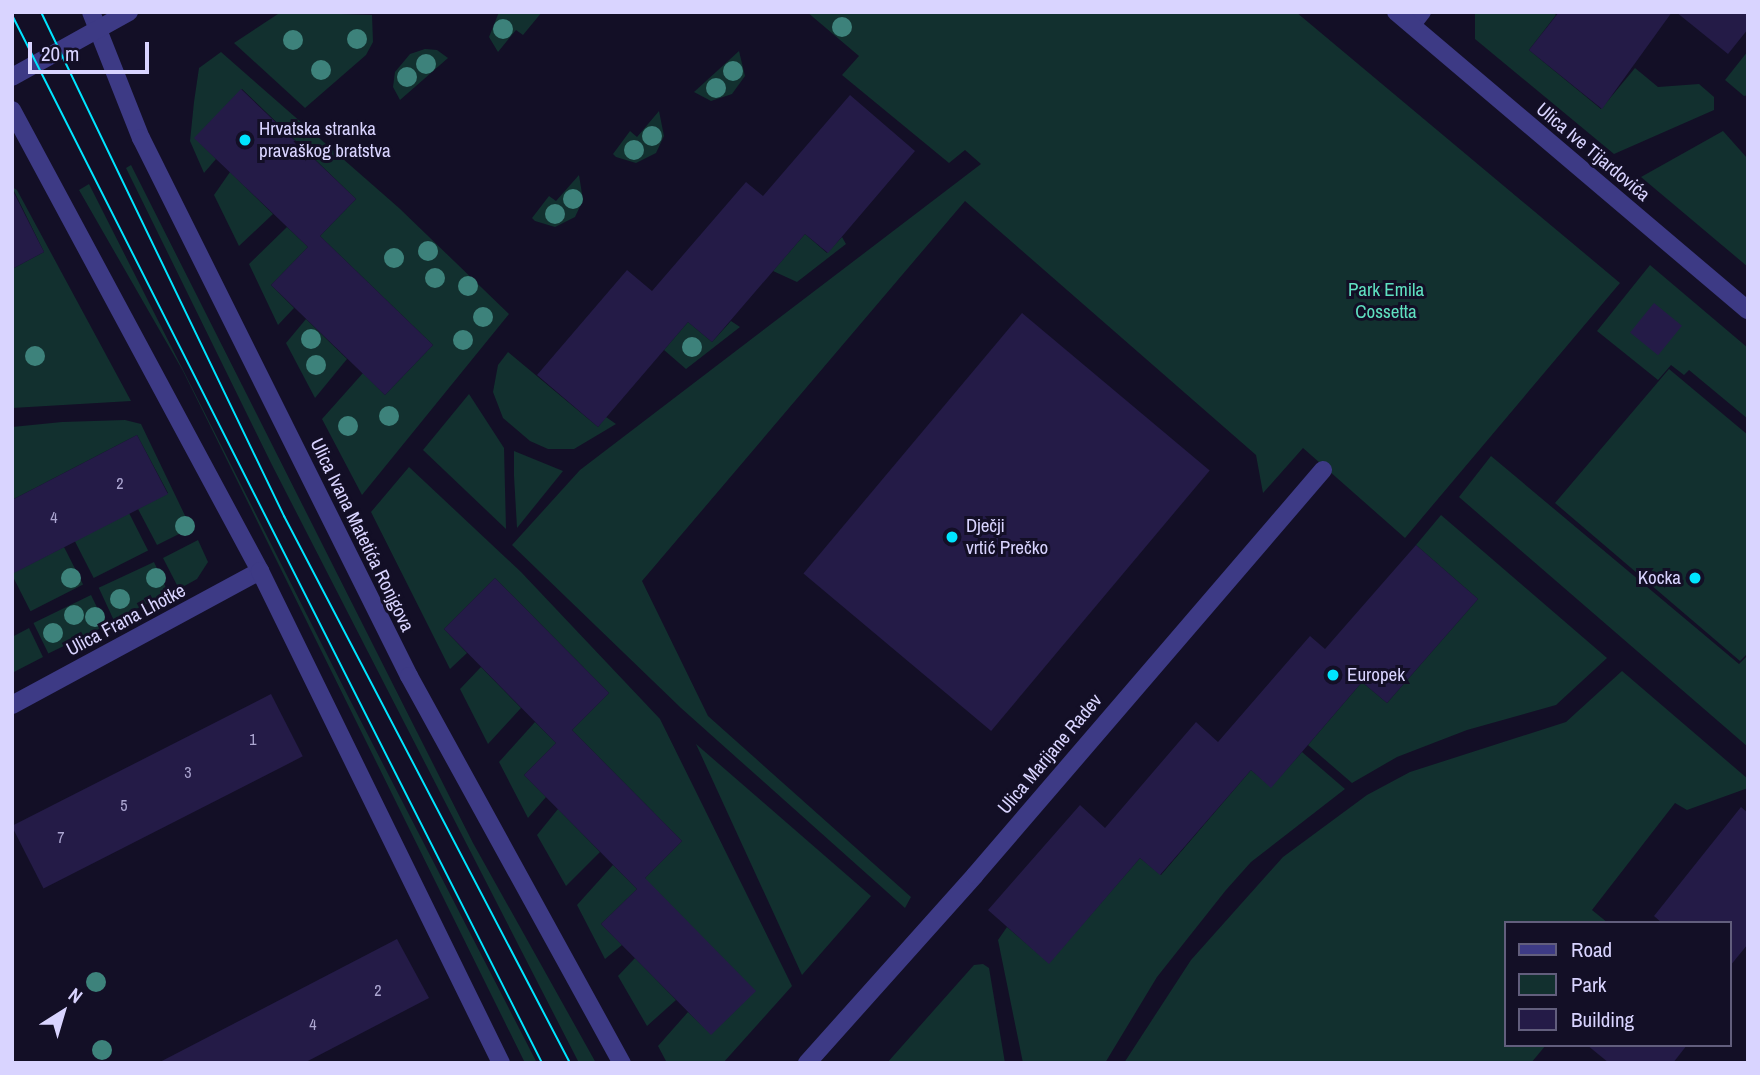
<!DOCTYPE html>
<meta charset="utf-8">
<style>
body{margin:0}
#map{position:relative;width:1760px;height:1075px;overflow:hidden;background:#130f26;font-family:"Archivo Narrow",sans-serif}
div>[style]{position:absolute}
.green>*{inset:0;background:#12302f;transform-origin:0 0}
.building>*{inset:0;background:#241b47;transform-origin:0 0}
.service>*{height:16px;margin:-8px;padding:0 8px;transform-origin:8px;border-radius:8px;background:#3d3a85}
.minor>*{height:18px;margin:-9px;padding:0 9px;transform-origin:9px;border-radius:9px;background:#3d3a85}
.tertiary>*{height:18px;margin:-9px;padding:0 9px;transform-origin:9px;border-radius:9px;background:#3d3a85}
.tram>*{height:2px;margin:-1px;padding:0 1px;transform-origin:1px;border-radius:1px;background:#00e5ff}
.trees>*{width:20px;height:20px;margin:-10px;border-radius:50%;background:#3d827b}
.dots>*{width:19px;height:19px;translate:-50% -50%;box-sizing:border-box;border:4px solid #130f26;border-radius:50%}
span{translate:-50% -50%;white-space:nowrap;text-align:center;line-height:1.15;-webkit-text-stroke:6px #130f26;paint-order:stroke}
.number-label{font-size:16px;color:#aca6d1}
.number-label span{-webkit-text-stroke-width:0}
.poi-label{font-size:19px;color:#d9d4ff}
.left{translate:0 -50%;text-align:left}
.right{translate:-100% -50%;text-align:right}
.street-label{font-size:19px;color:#d9d4ff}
.park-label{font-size:19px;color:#5fe0c0}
.frame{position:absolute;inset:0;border:14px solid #d9d4ff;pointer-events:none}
.legend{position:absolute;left:1504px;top:921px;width:228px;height:126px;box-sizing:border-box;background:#130f26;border:2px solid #625e7d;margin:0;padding:9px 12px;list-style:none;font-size:21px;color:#d9d4ff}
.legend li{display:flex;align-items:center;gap:14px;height:35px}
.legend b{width:35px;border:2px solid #625e7d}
.north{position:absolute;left:28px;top:977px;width:70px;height:70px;-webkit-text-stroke:5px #130f26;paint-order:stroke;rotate:37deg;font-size:19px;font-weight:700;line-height:28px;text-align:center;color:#d9d4ff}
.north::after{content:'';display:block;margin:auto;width:24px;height:32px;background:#d9d4ff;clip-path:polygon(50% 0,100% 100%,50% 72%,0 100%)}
.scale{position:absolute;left:28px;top:42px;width:121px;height:32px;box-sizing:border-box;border:4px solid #d9d4ff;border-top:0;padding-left:9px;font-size:21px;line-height:24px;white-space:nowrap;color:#d9d4ff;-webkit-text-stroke:5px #130f26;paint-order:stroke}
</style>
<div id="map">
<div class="green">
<i style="clip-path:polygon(281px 12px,372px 15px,373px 42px,366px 55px,305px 108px,234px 43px)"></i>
<i style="clip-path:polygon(499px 12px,542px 12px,523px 35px,516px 30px,498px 52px,489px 37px)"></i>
<i style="clip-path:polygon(807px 12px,1296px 12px,1620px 283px,1405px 538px,1303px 448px,1263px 493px,1256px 455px,965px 201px,642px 581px,708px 716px,911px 897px,905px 908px,681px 708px,512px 545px,580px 470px,981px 164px,965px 150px,949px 163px,842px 75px,859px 56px)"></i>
<i style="clip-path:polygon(1475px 12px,1553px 12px,1556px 15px,1529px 50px,1601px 109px,1635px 68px,1658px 87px,1699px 84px,1714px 97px,1714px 110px,1614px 154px,1475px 39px)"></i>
<i style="clip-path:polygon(425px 49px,437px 50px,448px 58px,400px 100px,393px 87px,395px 72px,410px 54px)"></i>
<i style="clip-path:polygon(739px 51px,745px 76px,732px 94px,711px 101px,694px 92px)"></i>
<i style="clip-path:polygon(1748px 51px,1748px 95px,1744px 96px,1725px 80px)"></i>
<i style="clip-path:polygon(221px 52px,399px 208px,509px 314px,362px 495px,322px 419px,363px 373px,385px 395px,433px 345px,320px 236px,356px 199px,242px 89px,195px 138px,216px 159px,204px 173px,190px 141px,194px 102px,199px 68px)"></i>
<i style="clip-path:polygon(659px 111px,664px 136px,656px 153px,636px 163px,616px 157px,613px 154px,630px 131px,637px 137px)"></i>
<i style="clip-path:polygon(1723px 131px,1748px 159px,1748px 267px,1641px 177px)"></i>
<i style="clip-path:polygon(131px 165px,473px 843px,596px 1063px,579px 1063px,272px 465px,126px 168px)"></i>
<i style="clip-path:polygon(230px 172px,273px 214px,239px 246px,214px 195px)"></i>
<i style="clip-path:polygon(579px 175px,583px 200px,575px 217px,555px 227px,535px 221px,532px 218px,549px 196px,556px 201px)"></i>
<i style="clip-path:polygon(89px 184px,350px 700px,537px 1063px,525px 1063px,183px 371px,79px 190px)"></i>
<i style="clip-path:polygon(12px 187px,17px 190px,131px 401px,12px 408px,12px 269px,44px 252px)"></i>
<i style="clip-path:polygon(287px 227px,308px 247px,271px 285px,294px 308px,278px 325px,249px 264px)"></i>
<i style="clip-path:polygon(805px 234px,827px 253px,842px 237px,846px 244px,797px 282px,773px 271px)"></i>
<i style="clip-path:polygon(1650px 265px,1748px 348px,1748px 419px,1689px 370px,1684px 375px,1671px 365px,1658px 380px,1597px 331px)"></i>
<i style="clip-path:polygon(306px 319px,347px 359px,315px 398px,286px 343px)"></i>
<i style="clip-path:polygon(731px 321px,740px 327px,686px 369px,664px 350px,688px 322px,712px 342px)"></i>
<i style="clip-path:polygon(508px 352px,598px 427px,606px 417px,616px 424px,574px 449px,548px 449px,530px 441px,503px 418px,493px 392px,498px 365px)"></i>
<i style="clip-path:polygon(1669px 369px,1748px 435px,1748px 653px,1740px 661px,1555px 503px)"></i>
<i style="clip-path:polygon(469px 394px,504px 448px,506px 529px,423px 450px)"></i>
<i style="clip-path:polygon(62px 422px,125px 420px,141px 424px,191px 528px,157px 545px,138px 509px,168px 493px,137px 435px,12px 500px,12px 427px)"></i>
<i style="clip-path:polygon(514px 451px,563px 471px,517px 528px,514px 476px)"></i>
<i style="clip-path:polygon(1491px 456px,1739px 664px,1748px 655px,1748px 747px,1459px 497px)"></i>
<i style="clip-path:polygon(409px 467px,521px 572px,660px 719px,792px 986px,723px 1063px,667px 1063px,658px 1046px,688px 1012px,711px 1034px,645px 878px,682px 841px,572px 730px,609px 693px,495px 578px,444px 629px,467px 653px,450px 669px,371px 512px)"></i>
<i style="left:129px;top:513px;width:42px;height:61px;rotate:63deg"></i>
<i style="clip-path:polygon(1441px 515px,1607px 658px,1556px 705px,1467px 730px,1397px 757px,1352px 783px,1308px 745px,1362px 682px,1387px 703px,1478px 599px,1416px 545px)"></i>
<i style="clip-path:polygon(198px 540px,208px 562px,197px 579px,179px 589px,163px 558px)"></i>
<i style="left:64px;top:547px;width:42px;height:59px;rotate:63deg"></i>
<i style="left:154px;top:562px;width:35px;height:61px;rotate:65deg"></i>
<i style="left:91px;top:595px;width:34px;height:64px;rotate:64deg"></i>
<i style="clip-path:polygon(29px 628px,43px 657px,12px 673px,12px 637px)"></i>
<i style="clip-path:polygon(481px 667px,521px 708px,488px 744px,460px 689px)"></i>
<i style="clip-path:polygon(1622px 671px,1748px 779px,1748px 788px,1687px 810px,1675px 803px,1592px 910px,1608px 923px,1506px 923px,1506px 1045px,1546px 1045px,1531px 1063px,1124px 1063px,1191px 960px,1283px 857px,1367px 795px,1410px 772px,1566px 722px)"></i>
<i style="clip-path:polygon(535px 722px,556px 743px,524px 775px,546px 797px,528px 818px,499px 762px)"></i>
<i style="clip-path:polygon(696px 744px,871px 896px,802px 975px)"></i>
<i style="clip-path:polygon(1302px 752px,1345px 789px,1251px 862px,1226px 890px,1157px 977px,1105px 1063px,1023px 1063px,998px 940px,1007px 927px,1049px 963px,1140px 858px,1161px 875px,1251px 770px,1271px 787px)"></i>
<i style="clip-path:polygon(558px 809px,600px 852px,566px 886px,537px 835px)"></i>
<i style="clip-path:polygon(613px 865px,637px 889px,601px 924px,622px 945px,605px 959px,577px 905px)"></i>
<i style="clip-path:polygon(635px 958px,676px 1000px,647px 1026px,618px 976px)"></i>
<i style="clip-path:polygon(983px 964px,989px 968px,1005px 1063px,887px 1063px,974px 965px)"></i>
</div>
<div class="building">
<i style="clip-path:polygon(1559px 12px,1672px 12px,1602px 109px,1529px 50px)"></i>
<i style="clip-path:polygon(1676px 12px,1748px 12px,1748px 29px,1728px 54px)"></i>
<i style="clip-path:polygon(241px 89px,356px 199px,320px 236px,433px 345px,385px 395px,271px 285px,308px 247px,194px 138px)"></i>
<i style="clip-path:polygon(850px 95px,915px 151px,828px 253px,805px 234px,712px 342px,688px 322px,598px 427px,537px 375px,627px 270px,652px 291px,746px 182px,763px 196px)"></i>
<i style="clip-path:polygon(12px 189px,44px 252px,12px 269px)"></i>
<i style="left:1654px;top:303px;width:36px;height:38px;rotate:39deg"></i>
<i style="left:1022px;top:313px;width:245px;height:340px;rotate:40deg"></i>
<i style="clip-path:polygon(137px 435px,168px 494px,12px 574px,12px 500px)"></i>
<i style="clip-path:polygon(1416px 545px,1478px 599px,1387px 703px,1362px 682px,1271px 788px,1251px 770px,1160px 875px,1140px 858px,1049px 964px,988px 910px,1080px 805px,1105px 828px,1196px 722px,1218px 742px,1310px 636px,1325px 649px)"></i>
<i style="clip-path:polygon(495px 578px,609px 693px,572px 730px,682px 841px,645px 878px,756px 991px,711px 1035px,601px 924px,637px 889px,524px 775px,556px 743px,444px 629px)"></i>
<i style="left:271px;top:694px;width:70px;height:291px;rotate:63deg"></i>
<i style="clip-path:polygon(1741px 807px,1748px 813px,1748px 944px,1730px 966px,1730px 923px,1662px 923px,1654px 916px)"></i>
<i style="clip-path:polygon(397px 939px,429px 998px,304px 1063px,158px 1063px)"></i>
<i style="clip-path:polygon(1587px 1045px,1687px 1045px,1673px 1063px,1609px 1063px)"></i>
</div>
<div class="service">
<i style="left:1412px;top:26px;width:18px;rotate:-52deg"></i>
</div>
<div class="minor">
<i style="left:1396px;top:12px;width:461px;rotate:40.3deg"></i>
<i style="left:12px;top:705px;width:282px;rotate:-28.4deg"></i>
<i style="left:807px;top:1063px;width:252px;rotate:-48.2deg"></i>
<i style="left:975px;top:875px;width:534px;rotate:-49.33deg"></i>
</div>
<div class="tertiary">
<i style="left:91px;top:12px;width:136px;rotate:68.4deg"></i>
<i style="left:141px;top:138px;width:601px;rotate:63.52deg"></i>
<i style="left:409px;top:676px;width:442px;rotate:61.2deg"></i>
<i style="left:12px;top:77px;width:134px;rotate:-29.1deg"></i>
<i style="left:12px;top:110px;width:523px;rotate:61.72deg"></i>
<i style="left:260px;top:571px;width:548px;rotate:63.9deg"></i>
</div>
<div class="tram">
<i style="left:41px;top:12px;width:560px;rotate:64.26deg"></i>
<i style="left:284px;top:516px;width:617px;rotate:62.4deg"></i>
<i style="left:12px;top:15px;width:1174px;rotate:63.17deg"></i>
</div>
<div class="trees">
<i style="left:842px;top:27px"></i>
<i style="left:503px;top:29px"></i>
<i style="left:357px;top:39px"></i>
<i style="left:293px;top:40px"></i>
<i style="left:426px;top:64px"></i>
<i style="left:321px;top:70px"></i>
<i style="left:733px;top:71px"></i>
<i style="left:407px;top:77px"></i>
<i style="left:716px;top:88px"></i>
<i style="left:652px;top:136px"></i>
<i style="left:634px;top:150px"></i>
<i style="left:573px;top:199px"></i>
<i style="left:555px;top:214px"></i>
<i style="left:428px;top:251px"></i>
<i style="left:394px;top:258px"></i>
<i style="left:435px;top:278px"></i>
<i style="left:468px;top:286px"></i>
<i style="left:483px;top:317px"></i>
<i style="left:311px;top:339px"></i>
<i style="left:463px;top:340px"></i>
<i style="left:692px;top:347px"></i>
<i style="left:35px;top:356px"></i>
<i style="left:316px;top:365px"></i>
<i style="left:389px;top:416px"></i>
<i style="left:348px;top:426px"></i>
<i style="left:185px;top:526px"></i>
<i style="left:71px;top:578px"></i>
<i style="left:156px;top:578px"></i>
<i style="left:120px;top:599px"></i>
<i style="left:74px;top:615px"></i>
<i style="left:95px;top:617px"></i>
<i style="left:53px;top:633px"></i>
<i style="left:96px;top:982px"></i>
<i style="left:102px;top:1050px"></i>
</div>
<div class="dots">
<i style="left:245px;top:140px;background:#00e5ff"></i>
<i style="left:952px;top:537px;background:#00e5ff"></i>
<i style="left:1695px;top:578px;background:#00e5ff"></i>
<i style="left:1333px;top:675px;background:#00e5ff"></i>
</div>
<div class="number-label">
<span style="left:120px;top:483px">2</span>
<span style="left:54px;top:517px">4</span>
<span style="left:253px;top:739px">1</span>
<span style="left:188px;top:772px">3</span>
<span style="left:124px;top:805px">5</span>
<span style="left:61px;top:837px">7</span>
<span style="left:378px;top:990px">2</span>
<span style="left:313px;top:1024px">4</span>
</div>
<div class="poi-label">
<span class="left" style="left:259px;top:140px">Hrvatska stranka<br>pravaškog bratstva</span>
<span class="left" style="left:966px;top:537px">Dječji<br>vrtić Prečko</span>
<span class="right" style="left:1681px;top:578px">Kocka</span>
<span class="left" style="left:1347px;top:675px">Europek</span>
</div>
<div class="street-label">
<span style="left:1593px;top:152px;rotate:40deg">Ulica Ive Tijardovića</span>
<span style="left:362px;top:535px;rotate:64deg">Ulica Ivana Matetića Ronjgova</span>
<span style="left:126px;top:620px;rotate:-28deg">Ulica Frana Lhotke</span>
<span style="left:1050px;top:754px;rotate:-50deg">Ulica Marijane Radev</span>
</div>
<div class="park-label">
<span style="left:1386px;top:301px">Park Emila<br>Cossetta</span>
</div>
<div class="frame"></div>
<ul class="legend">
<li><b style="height:9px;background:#3d3a85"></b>Road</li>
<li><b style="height:19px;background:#12302f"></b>Park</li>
<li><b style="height:19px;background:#241b47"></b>Building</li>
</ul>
<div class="north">N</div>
<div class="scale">20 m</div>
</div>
